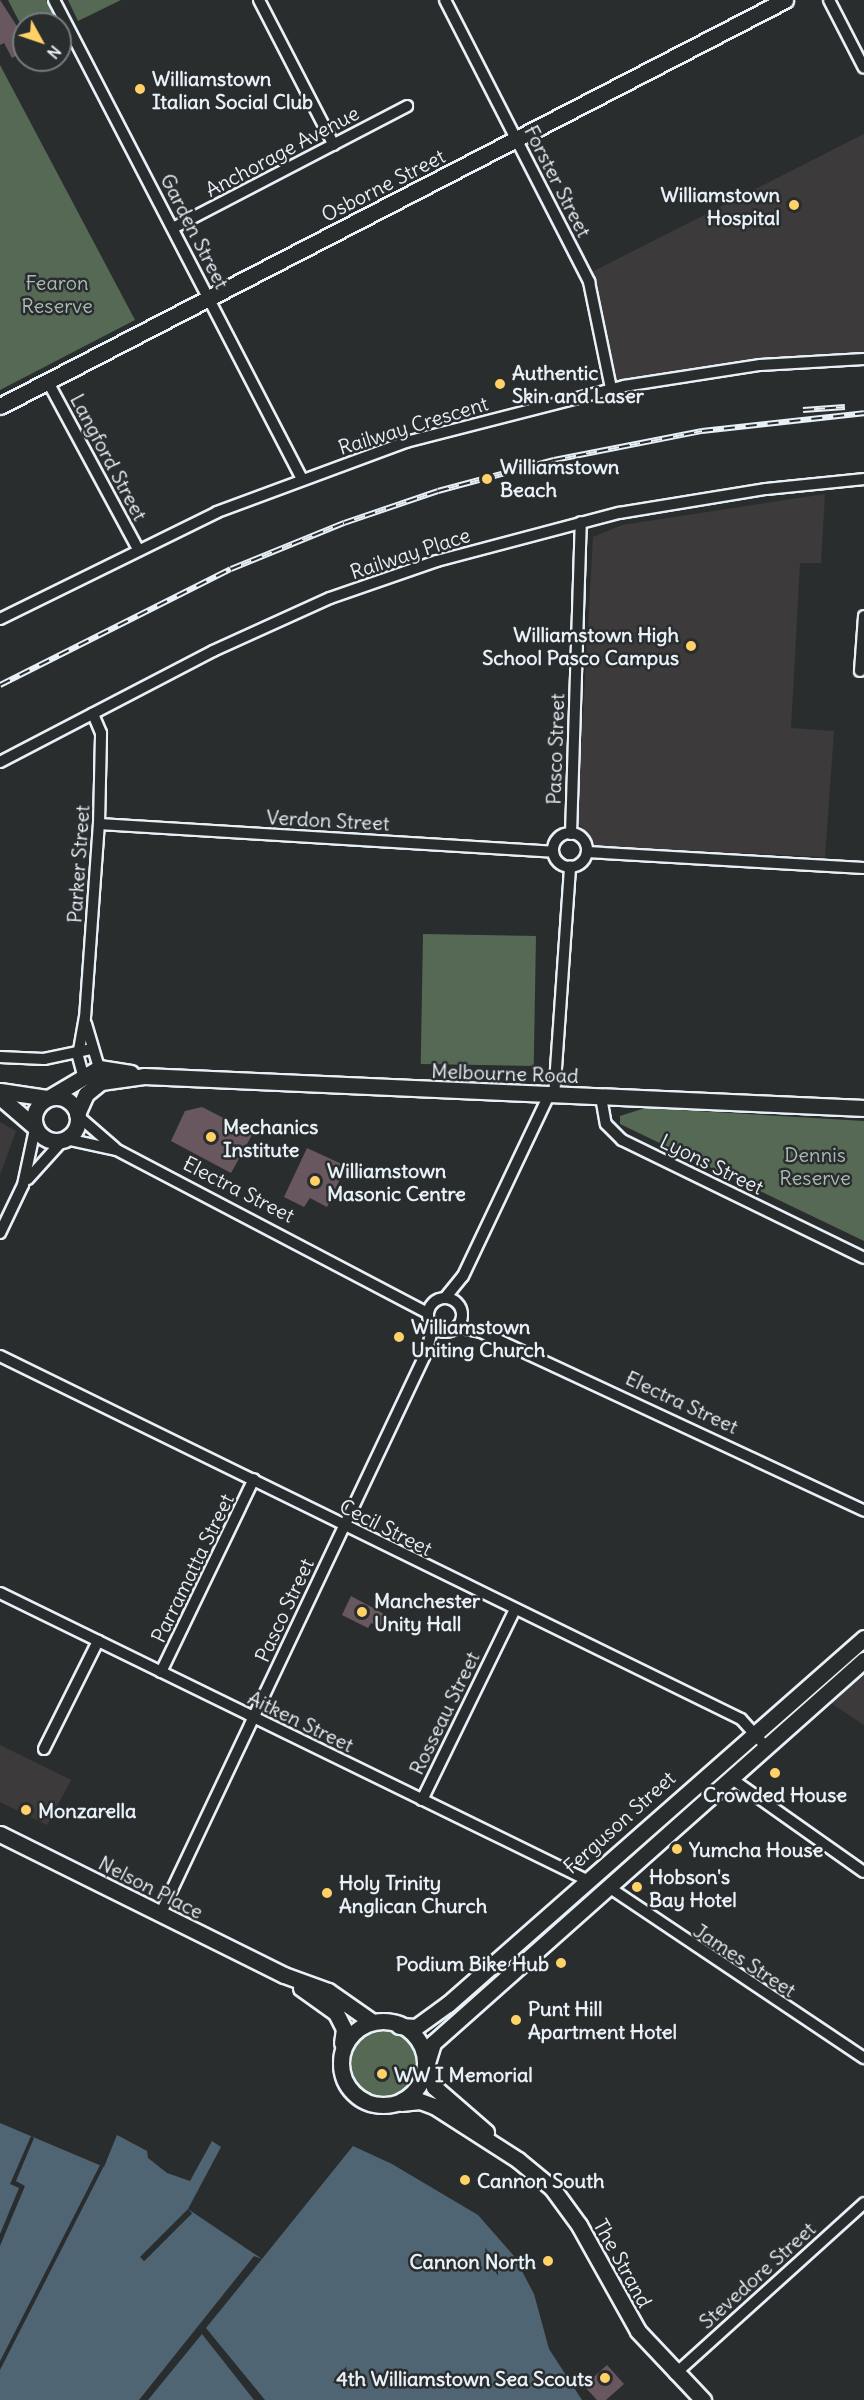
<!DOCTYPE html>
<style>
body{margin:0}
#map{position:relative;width:864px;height:2400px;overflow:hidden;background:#2a2d2e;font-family:Delius,sans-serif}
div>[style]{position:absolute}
.built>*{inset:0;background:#3d3a3c}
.green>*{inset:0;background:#556954;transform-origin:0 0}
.round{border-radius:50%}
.water>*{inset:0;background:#506574}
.pier>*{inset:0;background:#2a2d2e;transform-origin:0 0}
.building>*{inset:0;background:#68575e}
.roads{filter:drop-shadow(2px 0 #e8f1f8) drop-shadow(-2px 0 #e8f1f8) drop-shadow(0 2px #e8f1f8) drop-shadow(0 -2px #e8f1f8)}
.street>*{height:10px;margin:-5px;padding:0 5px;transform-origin:5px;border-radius:5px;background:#2a2d2e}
.street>.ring{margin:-5px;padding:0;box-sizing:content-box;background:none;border:10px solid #2a2d2e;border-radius:50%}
.secondary>*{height:15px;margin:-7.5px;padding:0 7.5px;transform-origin:7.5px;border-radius:7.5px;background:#2a2d2e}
.secondary>.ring{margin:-7.5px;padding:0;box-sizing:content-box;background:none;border:15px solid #2a2d2e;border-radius:50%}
.rail>*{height:6px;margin-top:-3px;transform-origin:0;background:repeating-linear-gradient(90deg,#2a2d2e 0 11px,#e8f1f8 0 22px);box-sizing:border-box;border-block:2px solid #e8f1f8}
.dots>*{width:16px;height:16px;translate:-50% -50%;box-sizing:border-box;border:3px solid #2a2d2e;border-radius:50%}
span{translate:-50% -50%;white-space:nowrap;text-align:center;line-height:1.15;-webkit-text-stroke:5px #2a2d2e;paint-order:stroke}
.poi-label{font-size:20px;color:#e8f1f8;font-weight:700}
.left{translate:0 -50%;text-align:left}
.right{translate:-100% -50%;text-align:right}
.street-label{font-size:20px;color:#e8f1f8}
.park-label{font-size:20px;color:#adbbb6}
.north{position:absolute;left:12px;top:12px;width:60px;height:60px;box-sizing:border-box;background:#2a2d2e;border:2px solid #767b7f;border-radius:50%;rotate:130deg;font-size:16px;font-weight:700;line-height:24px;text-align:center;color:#e8f1f8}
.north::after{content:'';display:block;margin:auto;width:21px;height:27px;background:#ffd166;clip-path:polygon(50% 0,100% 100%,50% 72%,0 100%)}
</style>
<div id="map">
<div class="built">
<i style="clip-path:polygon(864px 134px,864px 359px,760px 365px,611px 388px,586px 275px)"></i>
<i style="clip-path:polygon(825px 494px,821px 563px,800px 563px,791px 728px,834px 731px,825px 857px,596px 846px,577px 821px,593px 537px,622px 525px)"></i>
<i style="clip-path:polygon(0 1122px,16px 1131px,0 1175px)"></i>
<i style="clip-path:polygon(864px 1669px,864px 1725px,828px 1701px)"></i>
<i style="clip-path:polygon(0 1745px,71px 1780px,47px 1825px,0 1802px)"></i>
</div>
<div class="green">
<i style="clip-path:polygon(8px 0,46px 0,56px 20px,24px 24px,24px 31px)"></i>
<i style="clip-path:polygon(68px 0,121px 0,78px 21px)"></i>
<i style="clip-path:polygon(0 65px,135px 320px,0 390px)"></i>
<i style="left:423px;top:934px;width:113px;height:130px;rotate:1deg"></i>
<i style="clip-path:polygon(645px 1108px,864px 1121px,864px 1241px,620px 1124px,620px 1116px)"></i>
<i class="round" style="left:348px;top:2028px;width:70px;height:70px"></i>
</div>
<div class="water">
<i style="clip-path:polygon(0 2123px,104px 2167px,117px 2135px,147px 2151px,148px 2158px,167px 2173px,190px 2181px,212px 2141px,221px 2147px,188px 2209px,262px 2259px,353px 2146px,392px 2164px,478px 2215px,514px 2256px,534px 2294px,549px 2349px,582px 2400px,0 2400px)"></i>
</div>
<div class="pier">
<i style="clip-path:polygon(31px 2136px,34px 2138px,16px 2181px,25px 2186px,0 2246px,0 2234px,19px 2188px,10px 2184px)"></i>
<i style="left:100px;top:2165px;width:4px;height:244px;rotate:27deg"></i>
<i style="left:188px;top:2209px;width:6px;height:68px;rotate:45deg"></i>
<i style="clip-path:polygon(254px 2256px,262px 2259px,206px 2328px,265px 2400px,254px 2400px,202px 2334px,148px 2400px,139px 2400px)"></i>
</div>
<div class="building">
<i style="clip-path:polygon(0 0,24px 37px,20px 45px,23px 52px,12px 58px,4px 43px,0 45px)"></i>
<i style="clip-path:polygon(202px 1107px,253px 1133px,231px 1173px,171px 1141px,185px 1111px)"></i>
<i style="clip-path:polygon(307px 1148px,346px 1166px,327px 1207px,310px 1198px,304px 1207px,284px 1197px)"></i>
<i style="clip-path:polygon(351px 1596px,386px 1615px,380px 1627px,371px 1623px,368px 1628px,342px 1615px)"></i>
<i style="clip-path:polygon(607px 2365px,624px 2384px,606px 2400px,597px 2400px,584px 2386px)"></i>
</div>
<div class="roads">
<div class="street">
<i style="left:54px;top:0;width:539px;rotate:62.63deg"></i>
<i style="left:259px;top:0;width:163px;rotate:62.7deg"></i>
<i style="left:445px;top:0;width:317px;rotate:62.9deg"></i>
<i style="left:589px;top:282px;width:108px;rotate:78.3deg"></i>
<i style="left:829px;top:0;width:76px;rotate:62.8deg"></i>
<i style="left:173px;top:228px;width:264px;rotate:-27.5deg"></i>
<i style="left:48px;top:382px;width:190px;rotate:61.7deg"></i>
<i style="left:0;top:619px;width:242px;rotate:-26.2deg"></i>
<i style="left:217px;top:512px;width:202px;rotate:-20.3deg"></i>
<i style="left:406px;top:442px;width:225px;rotate:-14.4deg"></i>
<i style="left:624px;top:386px;width:138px;rotate:-8.8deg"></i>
<i style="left:760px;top:365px;width:104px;rotate:-3.3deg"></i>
<i style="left:860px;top:671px;width:55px;rotate:-85.8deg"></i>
<i style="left:0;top:762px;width:240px;rotate:-27.5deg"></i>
<i style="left:213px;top:651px;width:128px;rotate:-24.4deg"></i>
<i style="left:330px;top:598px;width:113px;rotate:-19.1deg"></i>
<i style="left:437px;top:561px;width:188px;rotate:-14.8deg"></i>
<i style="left:619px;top:513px;width:149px;rotate:-9.3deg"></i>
<i style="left:766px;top:489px;width:99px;rotate:-5.8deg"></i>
<i style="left:99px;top:824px;width:455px;rotate:3.5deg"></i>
<i class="ring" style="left:553px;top:833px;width:24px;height:24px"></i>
<i style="left:571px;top:834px;width:312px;rotate:-88.2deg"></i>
<i style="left:587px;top:852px;width:277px;rotate:3.3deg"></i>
<i style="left:86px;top:1024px;width:46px;rotate:73.5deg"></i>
<i style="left:0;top:1057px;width:44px;rotate:2.6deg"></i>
<i style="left:44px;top:1059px;width:49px;rotate:-11.8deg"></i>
<i style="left:83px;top:1075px;width:20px;rotate:-105deg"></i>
<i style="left:78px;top:1056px;width:39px;rotate:-80deg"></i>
<i style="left:85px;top:1018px;width:195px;rotate:-85.9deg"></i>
<i style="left:99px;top:824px;width:91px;rotate:-88.7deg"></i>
<i style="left:101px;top:733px;width:21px;rotate:-113deg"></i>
<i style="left:554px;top:1097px;width:231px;rotate:-86deg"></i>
<i style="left:601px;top:1097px;width:27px;rotate:80deg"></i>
<i style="left:606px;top:1124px;width:23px;rotate:45deg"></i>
<i style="left:622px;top:1140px;width:269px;rotate:26deg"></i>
<i style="left:77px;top:1115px;width:50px;rotate:41deg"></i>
<i style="left:66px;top:1139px;width:52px;rotate:12.2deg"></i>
<i style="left:117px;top:1150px;width:351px;rotate:27.7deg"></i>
<i style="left:28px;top:1179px;width:54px;rotate:-48deg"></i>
<i style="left:0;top:1233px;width:53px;rotate:-64.4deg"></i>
<i style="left:23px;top:1185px;width:57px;rotate:-77.9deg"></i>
<i class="ring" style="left:428px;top:1298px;width:24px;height:24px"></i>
<i style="left:445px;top:1298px;width:28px;rotate:-51deg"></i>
<i style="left:463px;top:1276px;width:198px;rotate:-64.6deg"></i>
<i style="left:457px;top:1327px;width:25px;rotate:12deg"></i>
<i style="left:481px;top:1332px;width:423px;rotate:25deg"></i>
<i style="left:0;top:1356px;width:825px;rotate:26.1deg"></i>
<i style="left:741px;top:1719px;width:39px;rotate:48deg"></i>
<i style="left:0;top:1593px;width:653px;rotate:26.06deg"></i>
<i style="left:161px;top:1672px;width:214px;rotate:-64.3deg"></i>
<i style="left:44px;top:1749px;width:121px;rotate:-63.4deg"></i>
<i style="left:732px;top:1779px;width:161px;rotate:35.2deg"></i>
<i style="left:422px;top:1800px;width:210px;rotate:-64deg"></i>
<i style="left:610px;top:1888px;width:306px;rotate:33.8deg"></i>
<i style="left:160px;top:1915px;width:622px;rotate:-64.67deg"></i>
<i style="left:426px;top:1353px;width:27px;rotate:-75deg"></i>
<i style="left:675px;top:2374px;width:255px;rotate:-42.1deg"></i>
</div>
<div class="secondary">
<i style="left:0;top:406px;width:884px;rotate:-27.35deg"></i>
<i style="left:0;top:1091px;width:49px;rotate:8.3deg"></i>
<i class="ring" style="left:34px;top:1097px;width:29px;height:29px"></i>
<i style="left:0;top:1097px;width:46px;rotate:40.6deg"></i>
<i style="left:50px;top:1097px;width:57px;rotate:-30.6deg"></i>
<i style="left:99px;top:1068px;width:32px;rotate:9deg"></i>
<i style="left:77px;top:1114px;width:22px;rotate:-66deg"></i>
<i style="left:86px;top:1094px;width:19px;rotate:-39deg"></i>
<i style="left:101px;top:1082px;width:43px;rotate:-7.9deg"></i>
<i style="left:144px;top:1076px;width:721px;rotate:2.54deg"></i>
<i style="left:0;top:1834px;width:317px;rotate:26.4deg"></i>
<i style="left:284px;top:1975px;width:47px;rotate:20deg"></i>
<i style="left:328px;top:1991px;width:52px;rotate:34.9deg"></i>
<i style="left:301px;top:1988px;width:43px;rotate:35.5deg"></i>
<i style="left:336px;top:2013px;width:18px;rotate:63deg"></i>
<i style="left:344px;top:2029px;width:14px;rotate:98deg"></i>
<i class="ring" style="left:341px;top:2021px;width:69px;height:69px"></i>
<i style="left:399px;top:2026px;width:17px;rotate:3deg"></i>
<i style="left:416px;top:2027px;width:39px;rotate:-36deg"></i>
<i style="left:448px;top:2004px;width:554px;rotate:-41.34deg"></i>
<i style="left:426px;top:2066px;width:24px;rotate:-73deg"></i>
<i style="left:433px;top:2043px;width:577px;rotate:-41.63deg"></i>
<i style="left:426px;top:2068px;width:21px;rotate:67deg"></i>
<i style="left:434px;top:2087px;width:69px;rotate:40.9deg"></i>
<i style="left:401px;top:2103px;width:19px;rotate:-6deg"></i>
<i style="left:420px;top:2101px;width:15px;rotate:20deg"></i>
<i style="left:434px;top:2106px;width:100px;rotate:32.7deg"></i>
<i style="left:518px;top:2160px;width:44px;rotate:39.5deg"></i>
<i style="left:552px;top:2188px;width:46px;rotate:53.9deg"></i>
<i style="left:579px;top:2225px;width:121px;rotate:60.9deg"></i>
<i style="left:638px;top:2331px;width:95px;rotate:46.7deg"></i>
</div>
</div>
<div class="rail">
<i style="left:803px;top:410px;width:42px;rotate:-4.1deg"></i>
<i style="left:0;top:685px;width:258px;rotate:-26.7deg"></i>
<i style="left:231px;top:569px;width:122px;rotate:-22.2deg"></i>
<i style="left:344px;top:523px;width:99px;rotate:-18.8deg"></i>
<i style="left:438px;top:491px;width:120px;rotate:-15deg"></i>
<i style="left:554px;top:460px;width:151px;rotate:-11.1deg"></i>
<i style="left:702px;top:431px;width:163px;rotate:-6.3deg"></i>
</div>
<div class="dots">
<i style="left:140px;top:89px;background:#ffd166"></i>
<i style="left:794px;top:205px;background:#ffd166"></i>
<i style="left:500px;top:384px;background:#ffd166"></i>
<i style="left:487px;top:479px;background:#ffd166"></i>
<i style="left:691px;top:646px;background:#ffd166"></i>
<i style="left:211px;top:1137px;background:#ffd166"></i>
<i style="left:315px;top:1181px;background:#ffd166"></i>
<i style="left:399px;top:1337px;background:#ffd166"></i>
<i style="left:362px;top:1612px;background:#ffd166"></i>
<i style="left:775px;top:1773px;background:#ffd166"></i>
<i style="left:26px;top:1810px;background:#ffd166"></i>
<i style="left:677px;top:1849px;background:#ffd166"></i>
<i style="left:637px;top:1887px;background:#ffd166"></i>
<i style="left:327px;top:1893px;background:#ffd166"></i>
<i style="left:561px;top:1963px;background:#ffd166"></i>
<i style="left:516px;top:2020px;background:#ffd166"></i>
<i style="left:382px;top:2074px;background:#ffd166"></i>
<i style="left:465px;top:2180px;background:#ffd166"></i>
<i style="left:548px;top:2261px;background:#ffd166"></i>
<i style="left:605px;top:2378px;background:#ffd166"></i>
</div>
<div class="poi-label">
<span class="left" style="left:152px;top:90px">Williamstown<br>Italian Social Club</span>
<span class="right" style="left:780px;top:206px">Williamstown<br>Hospital</span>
<span class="left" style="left:512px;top:384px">Authentic<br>Skin and Laser</span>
<span class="left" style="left:500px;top:478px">Williamstown<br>Beach</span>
<span class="right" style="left:679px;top:646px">Williamstown High<br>School Pasco Campus</span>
<span class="left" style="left:223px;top:1138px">Mechanics<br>Institute</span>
<span class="left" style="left:327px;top:1182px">Williamstown<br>Masonic Centre</span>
<span class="left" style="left:411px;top:1338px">Williamstown<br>Uniting Church</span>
<span class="left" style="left:374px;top:1612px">Manchester<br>Unity Hall</span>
<span style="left:775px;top:1794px">Crowded House</span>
<span class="left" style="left:38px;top:1810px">Monzarella</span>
<span class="left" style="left:689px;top:1849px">Yumcha House</span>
<span class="left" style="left:649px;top:1888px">Hobson's<br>Bay Hotel</span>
<span class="left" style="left:339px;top:1894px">Holy Trinity<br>Anglican Church</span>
<span class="right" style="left:549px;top:1963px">Podium Bike Hub</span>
<span class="left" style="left:528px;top:2020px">Punt Hill<br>Apartment Hotel</span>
<span class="left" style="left:394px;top:2074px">WW I Memorial</span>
<span class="left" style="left:477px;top:2180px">Cannon South</span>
<span class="right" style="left:536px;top:2261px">Cannon North</span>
<span class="right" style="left:593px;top:2378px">4th Williamstown Sea Scouts</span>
</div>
<div class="street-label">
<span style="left:282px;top:151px;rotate:-28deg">Anchorage Avenue</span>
<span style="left:558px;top:181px;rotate:63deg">Forster Street</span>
<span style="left:383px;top:185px;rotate:-27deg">Osborne Street</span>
<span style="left:195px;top:231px;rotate:63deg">Garden Street</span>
<span style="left:413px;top:425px;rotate:-17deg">Railway Crescent</span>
<span style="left:109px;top:457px;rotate:62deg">Langford Street</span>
<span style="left:410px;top:553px;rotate:-18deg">Railway Place</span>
<span style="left:555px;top:749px;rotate:-88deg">Pasco Street</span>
<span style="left:328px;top:820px;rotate:3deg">Verdon Street</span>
<span style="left:78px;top:864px;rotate:-86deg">Parker Street</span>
<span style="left:505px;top:1073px;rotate:2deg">Melbourne Road</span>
<span style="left:712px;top:1164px;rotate:26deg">Lyons Street</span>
<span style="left:239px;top:1189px;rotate:27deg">Electra Street</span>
<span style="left:682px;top:1402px;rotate:25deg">Electra Street</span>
<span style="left:386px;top:1527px;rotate:27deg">Cecil Street</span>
<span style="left:192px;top:1568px;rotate:-64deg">Parramatta Street</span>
<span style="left:284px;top:1610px;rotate:-65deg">Pasco Street</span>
<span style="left:444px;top:1713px;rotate:-64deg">Rosseau Street</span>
<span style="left:301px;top:1721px;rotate:26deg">Aitken Street</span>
<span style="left:619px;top:1822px;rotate:-42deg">Ferguson Street</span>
<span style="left:151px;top:1887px;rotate:27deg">Nelson Place</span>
<span style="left:745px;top:1960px;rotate:33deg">James Street</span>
<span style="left:623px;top:2263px;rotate:61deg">The Strand</span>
<span style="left:757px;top:2275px;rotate:-42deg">Stevedore Street</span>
</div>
<div class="park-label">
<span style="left:57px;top:294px">Fearon<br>Reserve</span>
<span style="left:815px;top:1166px">Dennis<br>Reserve</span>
</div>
<div class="north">N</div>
</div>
